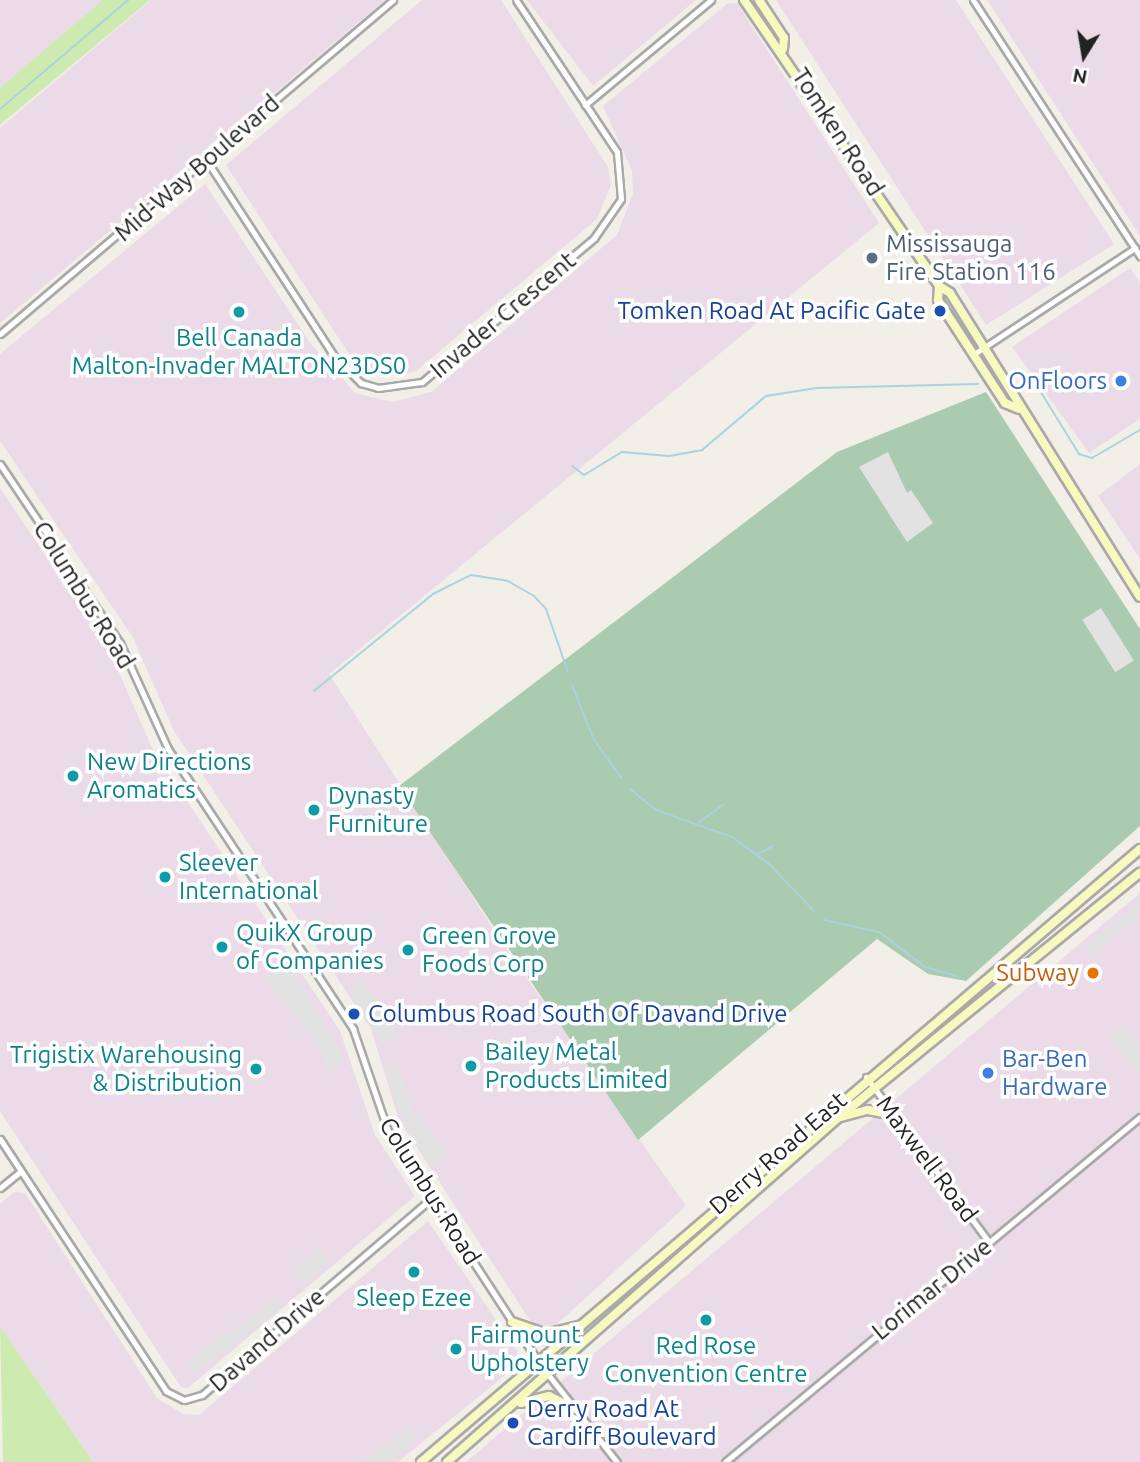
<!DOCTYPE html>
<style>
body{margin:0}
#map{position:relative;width:1140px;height:1462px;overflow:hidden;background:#f2efe9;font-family:Ubuntu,sans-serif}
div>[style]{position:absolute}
.industrial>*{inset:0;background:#ebdbe8}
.grass>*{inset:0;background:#cdebb0}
.cemetery>*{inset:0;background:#aacbaf}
.parking>*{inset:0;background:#e2e2e2;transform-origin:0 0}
.stream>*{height:2px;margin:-1px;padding:0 1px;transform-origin:1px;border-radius:1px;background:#aad3df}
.roads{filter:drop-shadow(2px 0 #a9a9a9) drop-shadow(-2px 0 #a9a9a9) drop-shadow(0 2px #a9a9a9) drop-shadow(0 -2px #a9a9a9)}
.street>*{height:5px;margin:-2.5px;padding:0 2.5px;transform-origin:2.5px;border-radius:2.5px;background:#fff}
.secondary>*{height:8px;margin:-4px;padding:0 4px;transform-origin:4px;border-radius:4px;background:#f7fabf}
.dots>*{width:19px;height:19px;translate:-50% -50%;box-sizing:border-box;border:4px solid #fff;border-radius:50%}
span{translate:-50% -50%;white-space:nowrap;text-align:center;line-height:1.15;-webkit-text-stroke:7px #fff;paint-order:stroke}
.street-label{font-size:24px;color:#222}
.service-label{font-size:24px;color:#4e5e75}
.left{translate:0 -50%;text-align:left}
.transit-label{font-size:24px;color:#164399}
.right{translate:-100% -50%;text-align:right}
.culture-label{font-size:24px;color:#0d838f}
.shop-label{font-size:24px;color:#366cbe}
.food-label{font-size:24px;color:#c56008}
.north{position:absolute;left:1049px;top:21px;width:70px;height:70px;-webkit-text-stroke:5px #fff;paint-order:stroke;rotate:191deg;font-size:19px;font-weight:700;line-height:28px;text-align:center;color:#222}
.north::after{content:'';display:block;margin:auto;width:24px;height:32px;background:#222;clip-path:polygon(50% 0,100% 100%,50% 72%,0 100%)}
</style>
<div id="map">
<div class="industrial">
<i style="clip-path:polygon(0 0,109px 0,0 90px)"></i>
<i style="clip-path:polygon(151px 0,385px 0,0 323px,0 128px)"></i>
<i style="clip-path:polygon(422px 0,501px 0,608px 167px,611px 185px,597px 219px,416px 371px,397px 375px,361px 365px,347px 351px,226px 165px)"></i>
<i style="clip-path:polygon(527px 0,696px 0,593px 86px)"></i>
<i style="clip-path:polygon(776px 0,956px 0,1114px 244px,986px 325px)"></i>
<i style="clip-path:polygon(987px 0,1140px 0,1140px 236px)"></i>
<i style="clip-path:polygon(728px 3px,737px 3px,879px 223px,329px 674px,501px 941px,686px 1206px,555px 1326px,533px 1325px,399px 1120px,371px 1029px,174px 731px,132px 636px,0 441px,0 354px,205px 184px,311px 344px,355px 393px,393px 402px,431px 392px,617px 235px,633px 193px,632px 171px,603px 106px)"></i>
<i style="clip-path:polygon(1130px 268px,1140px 283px,1140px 419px,1089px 453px,1012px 347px)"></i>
<i style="clip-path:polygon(1140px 464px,1140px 559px,1098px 496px)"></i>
<i style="clip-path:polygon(0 488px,110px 652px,153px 750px,340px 1031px,375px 1135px,415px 1196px,188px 1388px,181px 1387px,0 1111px)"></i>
<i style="clip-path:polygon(1140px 893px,1140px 1462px,466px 1462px,586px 1360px)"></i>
<i style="clip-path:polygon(14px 1192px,25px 1193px,157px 1398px,183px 1414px,199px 1415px,428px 1221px,518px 1352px,514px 1368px,398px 1462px,93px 1462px,0 1326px,0 1204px)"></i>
</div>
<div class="grass">
<i style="clip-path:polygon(103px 0,150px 0,0 125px,0 88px)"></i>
<i style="clip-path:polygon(0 1326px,93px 1462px,3px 1462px)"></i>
</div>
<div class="cemetery">
<i style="clip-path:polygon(986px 392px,1140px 629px,1140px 826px,966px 981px,928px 974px,877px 939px,638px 1140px,399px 786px,837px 452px)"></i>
</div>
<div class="parking">
<i style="clip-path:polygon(888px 452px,907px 493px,911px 490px,933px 523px,907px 542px,859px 467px)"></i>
<i style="left:1101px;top:608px;width:62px;height:22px;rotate:58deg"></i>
<i style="clip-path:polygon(1140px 902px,1140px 917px,1092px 955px,1085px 946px)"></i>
<i style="clip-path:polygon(288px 960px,344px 1059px,329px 1075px,321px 1050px,264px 977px)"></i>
<i style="clip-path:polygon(361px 981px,397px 1033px,382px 1044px,349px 993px)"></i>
<i style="clip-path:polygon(1123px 1025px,1140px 1046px,1140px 1074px,1109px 1036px)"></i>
<i style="clip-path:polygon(397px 1063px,414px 1115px,419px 1114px,446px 1154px,431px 1167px,401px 1121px,405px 1116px,400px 1117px,385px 1068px)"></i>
<i style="clip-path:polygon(319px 1245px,328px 1264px,305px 1285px,293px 1270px)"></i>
<i style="clip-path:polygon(276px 1300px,282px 1308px,195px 1374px,188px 1362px,196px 1353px)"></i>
<i style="clip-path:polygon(408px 1429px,417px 1439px,390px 1462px,360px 1462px)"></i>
</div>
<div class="stream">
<i style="left:0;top:109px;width:168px;rotate:-40.4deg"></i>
<i style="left:1018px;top:373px;width:18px;rotate:27deg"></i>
<i style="left:1034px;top:381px;width:86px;rotate:58.3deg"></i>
<i style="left:1079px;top:454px;width:14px;rotate:17deg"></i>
<i style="left:1092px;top:458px;width:56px;rotate:-30.3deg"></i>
<i style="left:572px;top:466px;width:15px;rotate:37deg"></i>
<i style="left:584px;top:475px;width:44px;rotate:-31.2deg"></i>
<i style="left:622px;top:452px;width:47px;rotate:4.9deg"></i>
<i style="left:669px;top:456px;width:34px;rotate:-10deg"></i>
<i style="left:702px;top:450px;width:84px;rotate:-40.2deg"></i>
<i style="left:766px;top:396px;width:51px;rotate:-9.1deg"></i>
<i style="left:816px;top:388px;width:162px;rotate:-1.4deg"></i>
<i style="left:572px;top:685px;width:59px;rotate:68.2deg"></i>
<i style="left:594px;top:740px;width:46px;rotate:53.9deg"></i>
<i style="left:314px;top:691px;width:154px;rotate:-39.2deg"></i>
<i style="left:433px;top:594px;width:42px;rotate:-26.6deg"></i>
<i style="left:471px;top:575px;width:37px;rotate:9deg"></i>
<i style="left:508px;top:581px;width:30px;rotate:30deg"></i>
<i style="left:534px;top:596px;width:18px;rotate:47deg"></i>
<i style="left:546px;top:609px;width:67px;rotate:70.8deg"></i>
<i style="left:630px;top:789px;width:33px;rotate:39deg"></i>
<i style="left:656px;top:810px;width:81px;rotate:19.6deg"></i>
<i style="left:732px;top:837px;width:46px;rotate:36.1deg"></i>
<i style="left:769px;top:864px;width:65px;rotate:46.2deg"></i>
<i style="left:698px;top:823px;width:31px;rotate:-36deg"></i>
<i style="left:756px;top:855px;width:19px;rotate:-28deg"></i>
<i style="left:824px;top:920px;width:56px;rotate:12.3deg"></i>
<i style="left:879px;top:932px;width:58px;rotate:37.3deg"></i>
<i style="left:925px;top:967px;width:35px;rotate:16deg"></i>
</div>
<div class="roads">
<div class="street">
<i style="left:973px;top:0;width:306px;rotate:56.9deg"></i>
<i style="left:585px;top:105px;width:164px;rotate:-39.8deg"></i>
<i style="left:207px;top:161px;width:234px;rotate:56.9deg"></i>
<i style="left:335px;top:357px;width:37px;rotate:45deg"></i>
<i style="left:361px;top:383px;width:18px;rotate:16deg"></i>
<i style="left:378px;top:388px;width:44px;rotate:-7.8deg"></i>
<i style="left:422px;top:382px;width:224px;rotate:-39.9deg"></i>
<i style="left:594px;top:238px;width:47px;rotate:-55.3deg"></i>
<i style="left:621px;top:199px;width:47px;rotate:-94.9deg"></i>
<i style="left:617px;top:152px;width:182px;rotate:-123.6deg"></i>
<i style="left:0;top:334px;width:516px;rotate:-40.36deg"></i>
<i style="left:974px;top:354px;width:193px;rotate:-33.4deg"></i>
<i style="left:0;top:464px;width:216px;rotate:56.2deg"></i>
<i style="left:120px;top:643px;width:116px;rotate:65.6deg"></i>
<i style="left:168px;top:749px;width:336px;rotate:56.5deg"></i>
<i style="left:353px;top:1029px;width:108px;rotate:71.1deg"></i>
<i style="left:388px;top:1131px;width:277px;rotate:56.9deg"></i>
<i style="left:539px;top:1363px;width:126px;rotate:51.8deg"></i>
<i style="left:866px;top:1077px;width:206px;rotate:53.3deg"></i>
<i style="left:0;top:1139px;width:302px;rotate:56.6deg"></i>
<i style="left:166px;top:1391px;width:20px;rotate:27deg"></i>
<i style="left:184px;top:1400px;width:19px;rotate:-16deg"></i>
<i style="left:202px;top:1395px;width:301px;rotate:-40.6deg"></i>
<i style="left:0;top:1188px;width:27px;rotate:-39deg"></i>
<i style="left:725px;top:1462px;width:540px;rotate:-39.74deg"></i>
</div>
<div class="secondary">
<i style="left:744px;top:0;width:346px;rotate:55.7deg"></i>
<i style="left:939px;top:286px;width:13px;rotate:32deg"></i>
<i style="left:950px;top:293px;width:358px;rotate:58deg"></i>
<i style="left:759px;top:0;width:45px;rotate:56.7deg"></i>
<i style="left:784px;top:38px;width:11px;rotate:95deg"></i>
<i style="left:939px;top:286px;width:14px;rotate:94deg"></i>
<i style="left:938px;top:300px;width:123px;rotate:57deg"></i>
<i style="left:1005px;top:403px;width:15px;rotate:23deg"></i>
<i style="left:841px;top:1117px;width:28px;rotate:-15deg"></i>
<i style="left:868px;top:1110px;width:26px;rotate:11deg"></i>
<i style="left:512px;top:1322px;width:36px;rotate:19deg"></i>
<i style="left:546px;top:1334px;width:36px;rotate:-14deg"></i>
<i style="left:521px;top:1403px;width:29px;rotate:-14deg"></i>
<i style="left:549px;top:1396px;width:32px;rotate:26deg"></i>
<i style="left:421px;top:1462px;width:945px;rotate:-40.45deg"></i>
<i style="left:447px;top:1462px;width:521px;rotate:-41.34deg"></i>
<i style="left:838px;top:1118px;width:389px;rotate:-39.1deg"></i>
</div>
</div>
<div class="dots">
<i style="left:872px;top:258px;background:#5c6f8a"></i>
<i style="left:940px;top:311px;background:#1a4fb4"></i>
<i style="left:239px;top:312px;background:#0f9aa8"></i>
<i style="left:1121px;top:381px;background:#3f7fe0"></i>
<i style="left:73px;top:776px;background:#0f9aa8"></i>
<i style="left:314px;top:810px;background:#0f9aa8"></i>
<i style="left:165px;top:877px;background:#0f9aa8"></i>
<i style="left:222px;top:947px;background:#0f9aa8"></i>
<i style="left:408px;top:950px;background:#0f9aa8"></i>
<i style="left:1093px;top:973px;background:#e8710a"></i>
<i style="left:354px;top:1014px;background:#1a4fb4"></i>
<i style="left:471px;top:1066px;background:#0f9aa8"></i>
<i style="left:256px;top:1069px;background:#0f9aa8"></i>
<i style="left:988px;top:1073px;background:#3f7fe0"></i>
<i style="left:414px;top:1272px;background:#0f9aa8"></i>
<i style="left:706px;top:1320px;background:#0f9aa8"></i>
<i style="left:456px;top:1349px;background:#0f9aa8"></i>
<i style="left:513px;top:1423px;background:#1a4fb4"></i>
</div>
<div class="street-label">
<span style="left:838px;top:132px;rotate:57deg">Tomken Road</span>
<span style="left:197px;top:168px;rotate:-41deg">Mid-Way Boulevard</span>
<span style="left:503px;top:315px;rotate:-40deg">Invader Crescent</span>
<span style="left:84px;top:595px;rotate:58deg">Columbus Road</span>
<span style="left:778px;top:1153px;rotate:-41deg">Derry Road East</span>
<span style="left:927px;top:1159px;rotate:53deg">Maxwell Road</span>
<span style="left:430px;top:1191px;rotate:58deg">Columbus Road</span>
<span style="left:932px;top:1289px;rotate:-39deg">Lorimar Drive</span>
<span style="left:267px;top:1340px;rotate:-41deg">Davand Drive</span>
</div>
<div class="service-label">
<span class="left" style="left:886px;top:258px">Mississauga<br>Fire Station 116</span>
</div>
<div class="transit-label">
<span class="right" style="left:926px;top:311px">Tomken Road At Pacific Gate</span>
<span class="left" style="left:368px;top:1014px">Columbus Road South Of Davand Drive</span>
<span class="left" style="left:527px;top:1423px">Derry Road At<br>Cardiff Boulevard</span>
</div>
<div class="culture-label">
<span style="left:239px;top:352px">Bell Canada<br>Malton-Invader MALTON23DS0</span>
<span class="left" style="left:87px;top:776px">New Directions<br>Aromatics</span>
<span class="left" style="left:328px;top:810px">Dynasty<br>Furniture</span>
<span class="left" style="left:179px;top:877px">Sleever<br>International</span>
<span class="left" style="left:236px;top:947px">QuikX Group<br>of Companies</span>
<span class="left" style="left:422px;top:950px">Green Grove<br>Foods Corp</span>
<span class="left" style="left:485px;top:1066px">Bailey Metal<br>Products Limited</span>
<span class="right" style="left:242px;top:1069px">Trigistix Warehousing<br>&amp; Distribution</span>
<span style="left:414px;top:1298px">Sleep Ezee</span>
<span class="left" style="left:470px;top:1349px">Fairmount<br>Upholstery</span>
<span style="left:706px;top:1360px">Red Rose<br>Convention Centre</span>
</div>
<div class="shop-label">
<span class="right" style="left:1107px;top:381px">OnFloors</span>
<span class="left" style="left:1002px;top:1073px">Bar-Ben<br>Hardware</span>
</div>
<div class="food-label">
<span class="right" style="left:1079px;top:973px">Subway</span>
</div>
<div class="north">N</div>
</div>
